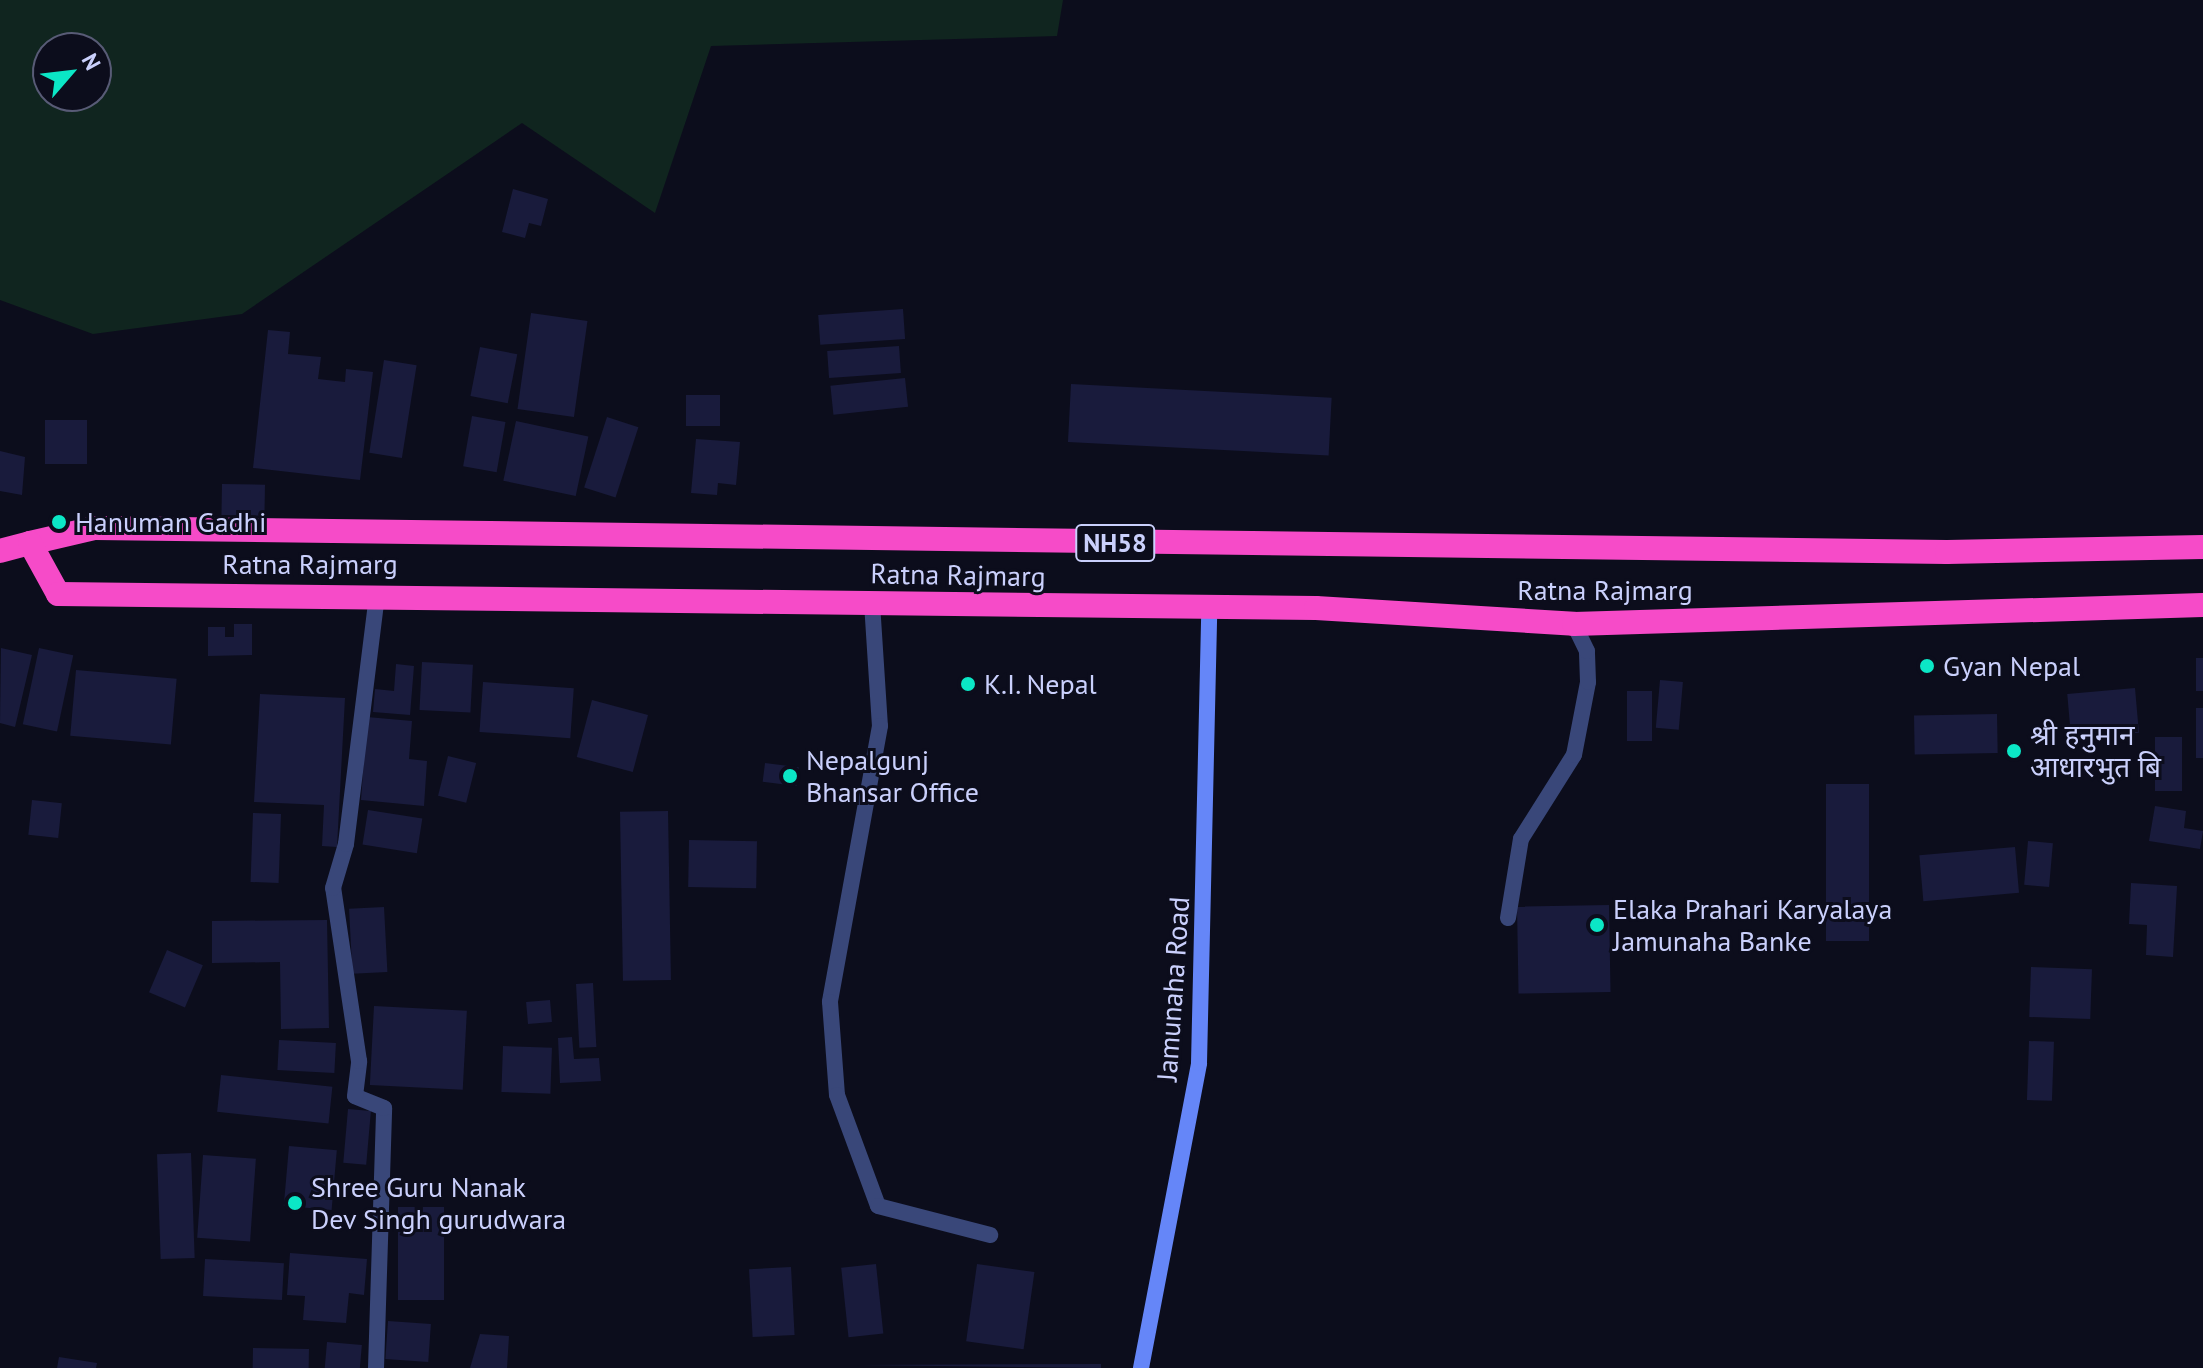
<!DOCTYPE html>
<meta charset="utf-8">
<style>
body{margin:0}
#map{position:relative;width:2203px;height:1368px;overflow:hidden;background:#0c0d1c;font-family:"PT Sans","Noto Sans Devanagari",sans-serif}
div>[style]{position:absolute}
.green>*{inset:0;background:#10251f}
.building>*{inset:0;background:#191b3c;transform-origin:0 0}
.lane>*{height:16px;margin:-8px;padding:0 8px;transform-origin:8px;border-radius:8px;background:#394779}
.street>*{height:16px;margin:-8px;padding:0 8px;transform-origin:8px;border-radius:8px;background:#394779}
.secondary>*{height:16px;margin:-8px;padding:0 8px;transform-origin:8px;border-radius:8px;background:#6586f8}
.highway>*{height:24px;margin:-12px;padding:0 12px;transform-origin:12px;border-radius:12px;background:#f64bc8}
.dots>*{width:22px;height:22px;translate:-50% -50%;box-sizing:border-box;border:4px solid #0c0d1c;border-radius:50%}
span{translate:-50% -50%;white-space:nowrap;text-align:center;line-height:1.15;-webkit-text-stroke:6px #0c0d1c;paint-order:stroke}
.shield-label span{padding:2px 6px;background:#0c0d1c;border:2px solid;border-radius:6px;-webkit-text-stroke-width:0}
.shield-label{font-size:26px;color:#cad0fc;font-weight:700}
.poi-label{font-size:28px;color:#cad0fc}
.left{translate:0 -50%;text-align:left}
.street-label{font-size:28px;color:#cad0fc}
.north{position:absolute;left:32px;top:32px;width:80px;height:80px;box-sizing:border-box;background:#0c0d1c;border:2px solid #585b76;border-radius:50%;rotate:62deg;font-size:22px;font-weight:700;line-height:32px;text-align:center;color:#cad0fc}
.north::after{content:'';display:block;margin:auto;width:28px;height:36px;background:#0be7c6;clip-path:polygon(50% 0,100% 100%,50% 72%,0 100%)}
</style>
<div id="map">
<div class="green">
<i style="clip-path:polygon(evenodd,0 0,1063px 0,1057px 36px,711px 46px,655px 213px,522px 123px,242px 314px,93px 334px,0 300px,0 0,48px 48px,96px 48px,96px 96px,48px 96px,48px 48px)"></i>
</div>
<div class="building">
<i style="clip-path:polygon(513px 189px,548px 199px,541px 226px,529px 223px,525px 238px,502px 232px)"></i>
<i style="left:903px;top:309px;width:30px;height:85px;rotate:86deg"></i>
<i style="left:531px;top:313px;width:57px;height:97px;rotate:8deg"></i>
<i style="clip-path:polygon(268px 330px,290px 332px,288px 354px,321px 357px,318px 379px,345px 382px,346px 369px,373px 372px,360px 480px,253px 468px)"></i>
<i style="left:899px;top:346px;width:27px;height:72px;rotate:86deg"></i>
<i style="left:480px;top:347px;width:38px;height:50px;rotate:11deg"></i>
<i style="left:384px;top:360px;width:33px;height:94px;rotate:9deg"></i>
<i style="left:905px;top:378px;width:29px;height:75px;rotate:84deg"></i>
<i style="left:1071px;top:384px;width:261px;height:58px;rotate:3deg"></i>
<i style="left:686px;top:395px;width:34px;height:31px"></i>
<i style="left:472px;top:416px;width:34px;height:51px;rotate:10deg"></i>
<i style="left:607px;top:417px;width:33px;height:74px;rotate:18deg"></i>
<i style="left:45px;top:420px;width:42px;height:44px"></i>
<i style="left:516px;top:421px;width:74px;height:61px;rotate:12deg"></i>
<i style="clip-path:polygon(696px 439px,740px 442px,736px 485px,718px 483px,717px 495px,691px 493px)"></i>
<i style="clip-path:polygon(0 451px,25px 457px,22px 495px,0 491px)"></i>
<i style="left:222px;top:484px;width:43px;height:31px;rotate:1deg"></i>
<i style="clip-path:polygon(234px 624px,252px 624px,252px 655px,208px 656px,208px 627px,225px 627px,225px 637px,234px 637px)"></i>
<i style="clip-path:polygon(1px 648px,32px 655px,15px 727px,0 723px)"></i>
<i style="left:39px;top:648px;width:35px;height:78px;rotate:12deg"></i>
<i style="left:2196px;top:658px;width:7px;height:33px"></i>
<i style="left:422px;top:662px;width:51px;height:48px;rotate:3deg"></i>
<i style="clip-path:polygon(396px 664px,414px 666px,410px 715px,373px 712px,375px 689px,394px 691px)"></i>
<i style="left:76px;top:670px;width:101px;height:66px;rotate:5deg"></i>
<i style="left:1660px;top:680px;width:23px;height:48px;rotate:5deg"></i>
<i style="left:483px;top:682px;width:91px;height:50px;rotate:4deg"></i>
<i style="left:2135px;top:688px;width:45px;height:68px;rotate:85deg"></i>
<i style="left:1627px;top:691px;width:25px;height:50px"></i>
<i style="clip-path:polygon(260px 694px,345px 698px,337px 847px,322px 846px,324px 805px,254px 802px)"></i>
<i style="left:592px;top:700px;width:58px;height:59px;rotate:15deg"></i>
<i style="left:2196px;top:708px;width:7px;height:50px"></i>
<i style="left:1997px;top:714px;width:39px;height:83px;rotate:89deg"></i>
<i style="clip-path:polygon(367px 717px,412px 721px,409px 759px,427px 761px,424px 806px,361px 800px)"></i>
<i style="left:2155px;top:737px;width:27px;height:54px"></i>
<i style="left:448px;top:756px;width:29px;height:41px;rotate:14deg"></i>
<i style="left:765px;top:763px;width:34px;height:19px;rotate:7deg"></i>
<i style="left:1826px;top:784px;width:43px;height:157px"></i>
<i style="left:32px;top:800px;width:30px;height:35px;rotate:6deg"></i>
<i style="clip-path:polygon(2155px 806px,2186px 811px,2184px 828px,2203px 831px,2200px 849px,2149px 841px)"></i>
<i style="left:368px;top:810px;width:55px;height:35px;rotate:9deg"></i>
<i style="left:668px;top:811px;width:169px;height:48px;rotate:89deg"></i>
<i style="left:253px;top:813px;width:28px;height:69px;rotate:2deg"></i>
<i style="left:689px;top:840px;width:68px;height:47px;rotate:1deg"></i>
<i style="left:2028px;top:841px;width:25px;height:44px;rotate:5deg"></i>
<i style="left:2015px;top:847px;width:46px;height:96px;rotate:85deg"></i>
<i style="clip-path:polygon(2131px 883px,2177px 886px,2173px 957px,2146px 955px,2147px 925px,2129px 924px)"></i>
<i style="left:1609px;top:905px;width:87px;height:92px;rotate:89deg"></i>
<i style="left:384px;top:907px;width:65px;height:35px;rotate:87deg"></i>
<i style="clip-path:polygon(327px 920px,329px 1028px,281px 1029px,280px 962px,212px 963px,212px 921px)"></i>
<i style="left:167px;top:950px;width:39px;height:46px;rotate:23deg"></i>
<i style="left:2031px;top:967px;width:61px;height:50px;rotate:2deg"></i>
<i style="left:593px;top:983px;width:64px;height:17px;rotate:87deg"></i>
<i style="left:550px;top:1000px;width:22px;height:24px;rotate:85deg"></i>
<i style="left:374px;top:1006px;width:93px;height:79px;rotate:3deg"></i>
<i style="clip-path:polygon(572px 1037px,574px 1059px,599px 1058px,601px 1081px,560px 1083px,558px 1038px)"></i>
<i style="left:279px;top:1040px;width:57px;height:30px;rotate:3deg"></i>
<i style="left:2029px;top:1041px;width:25px;height:59px;rotate:2deg"></i>
<i style="left:503px;top:1046px;width:49px;height:46px;rotate:2deg"></i>
<i style="left:221px;top:1075px;width:112px;height:37px;rotate:6deg"></i>
<i style="left:348px;top:1109px;width:23px;height:54px;rotate:5deg"></i>
<i style="left:289px;top:1146px;width:48px;height:60px;rotate:5deg"></i>
<i style="left:191px;top:1153px;width:105px;height:34px;rotate:88deg"></i>
<i style="left:203px;top:1155px;width:53px;height:83px;rotate:4deg"></i>
<i style="left:398px;top:1207px;width:46px;height:93px"></i>
<i style="clip-path:polygon(290px 1253px,367px 1259px,364px 1295px,349px 1293px,346px 1323px,303px 1320px,305px 1296px,287px 1295px)"></i>
<i style="left:205px;top:1259px;width:79px;height:37px;rotate:3deg"></i>
<i style="left:876px;top:1264px;width:70px;height:35px;rotate:84deg"></i>
<i style="left:977px;top:1264px;width:58px;height:78px;rotate:8deg"></i>
<i style="left:791px;top:1267px;width:68px;height:42px;rotate:87deg"></i>
<i style="left:388px;top:1321px;width:43px;height:38px;rotate:4deg"></i>
<i style="clip-path:polygon(480px 1334px,509px 1336px,507px 1368px,470px 1368px)"></i>
<i style="left:327px;top:1342px;width:35px;height:26px;rotate:5deg"></i>
<i style="left:253px;top:1348px;width:56px;height:20px;rotate:1deg"></i>
<i style="clip-path:polygon(59px 1357px,97px 1363px,96px 1368px,57px 1368px)"></i>
<i style="clip-path:polygon(1101px 1364px,1101px 1368px,856px 1365px)"></i>
</div>
<div class="lane">
<i style="left:1508px;top:918px;width:80px;rotate:-80.7deg"></i>
<i style="left:1521px;top:839px;width:99px;rotate:-57.8deg"></i>
<i style="left:1574px;top:755px;width:74px;rotate:-79.1deg"></i>
<i style="left:1588px;top:682px;width:31px;rotate:-92deg"></i>
<i style="left:1587px;top:651px;width:30px;rotate:-116deg"></i>
</div>
<div class="street">
<i style="left:872px;top:603px;width:123px;rotate:86.3deg"></i>
<i style="left:880px;top:726px;width:280px;rotate:100.3deg"></i>
<i style="left:830px;top:1002px;width:93px;rotate:85.7deg"></i>
<i style="left:837px;top:1095px;width:118px;rotate:69.7deg"></i>
<i style="left:878px;top:1206px;width:116px;rotate:14.5deg"></i>
<i style="left:376px;top:1368px;width:260px;rotate:-88.2deg"></i>
<i style="left:384px;top:1108px;width:31px;rotate:-158deg"></i>
<i style="left:355px;top:1096px;width:35px;rotate:-83deg"></i>
<i style="left:359px;top:1061px;width:175px;rotate:-98.5deg"></i>
<i style="left:333px;top:888px;width:46px;rotate:-73.5deg"></i>
<i style="left:346px;top:844px;width:252px;rotate:-82.9deg"></i>
</div>
<div class="secondary">
<i style="left:1141px;top:1368px;width:310px;rotate:-79.2deg"></i>
<i style="left:1199px;top:1063px;width:454px;rotate:-88.7deg"></i>
</div>
<div class="highway">
<i style="left:30px;top:543px;width:67px;rotate:-13deg"></i>
<i style="left:95px;top:528px;width:1852px;rotate:0.74deg"></i>
<i style="left:1947px;top:552px;width:256px;rotate:-1.1deg"></i>
<i style="left:0;top:551px;width:31px;rotate:-15deg"></i>
<i style="left:30px;top:543px;width:58px;rotate:61.2deg"></i>
<i style="left:58px;top:594px;width:1258px;rotate:0.64deg"></i>
<i style="left:1316px;top:608px;width:258px;rotate:3.5deg"></i>
<i style="left:1574px;top:624px;width:629px;rotate:-1.73deg"></i>
</div>
<div class="dots">
<i style="left:59px;top:522px;background:#0be7c6"></i>
<i style="left:1927px;top:666px;background:#0be7c6"></i>
<i style="left:968px;top:684px;background:#0be7c6"></i>
<i style="left:2014px;top:751px;background:#0be7c6"></i>
<i style="left:790px;top:776px;background:#0be7c6"></i>
<i style="left:1597px;top:925px;background:#0be7c6"></i>
<i style="left:295px;top:1203px;background:#0be7c6"></i>
</div>
<div class="shield-label">
<span style="left:1115px;top:543px">NH58</span>
</div>
<div class="poi-label">
<span class="left" style="left:75px;top:522px">Hanuman Gadhi</span>
<span class="left" style="left:1943px;top:666px">Gyan Nepal</span>
<span class="left" style="left:984px;top:684px">K.I. Nepal</span>
<span class="left" style="left:2030px;top:751px">श्री हनुमान<br>आधारभुत बि</span>
<span class="left" style="left:806px;top:776px">Nepalgunj<br>Bhansar Office</span>
<span class="left" style="left:1613px;top:925px">Elaka Prahari Karyalaya<br>Jamunaha Banke</span>
<span class="left" style="left:311px;top:1203px">Shree Guru Nanak<br>Dev Singh gurudwara</span>
</div>
<div class="street-label">
<span style="left:310px;top:564px">Ratna Rajmarg</span>
<span style="left:958px;top:575px;rotate:1deg">Ratna Rajmarg</span>
<span style="left:1605px;top:590px">Ratna Rajmarg</span>
<span style="left:1173px;top:989px;rotate:-86deg">Jamunaha Road</span>
</div>
<div class="north">N</div>
</div>
